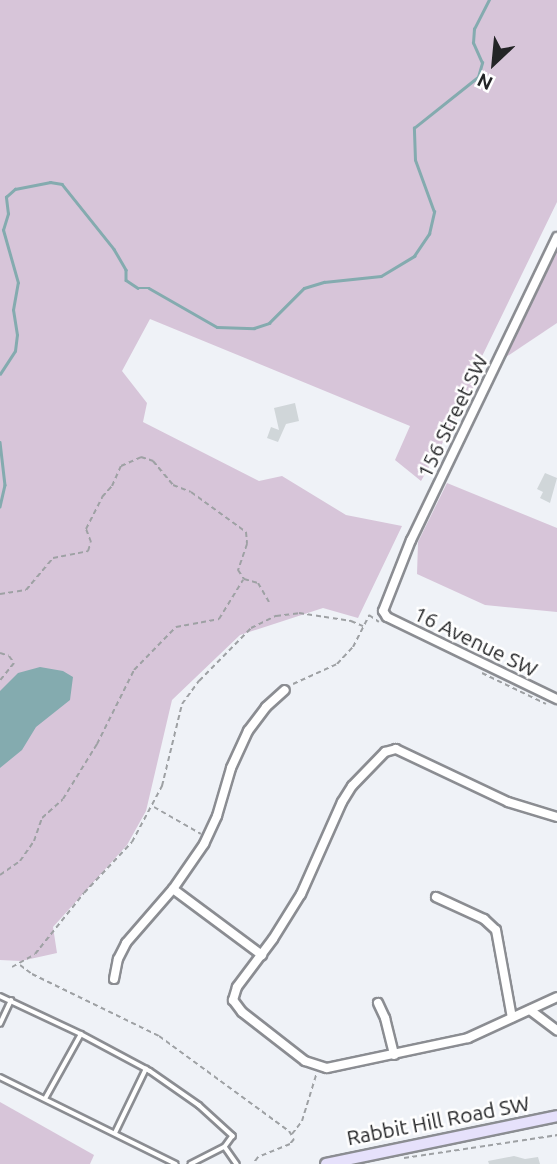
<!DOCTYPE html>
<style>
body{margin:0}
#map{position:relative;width:557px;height:1164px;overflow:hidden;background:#eff2f7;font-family:Ubuntu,sans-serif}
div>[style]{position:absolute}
.green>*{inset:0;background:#d7c5d9}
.water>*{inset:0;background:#84abaf}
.stream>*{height:2.5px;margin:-1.25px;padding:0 1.25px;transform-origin:1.25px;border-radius:1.25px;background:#84abaf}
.building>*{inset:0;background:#d0d6d9}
.path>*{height:2px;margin-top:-1px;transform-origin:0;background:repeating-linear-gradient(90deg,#9ea1a4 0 5px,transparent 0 8.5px)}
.roads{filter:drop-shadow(2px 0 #8b8d92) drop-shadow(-2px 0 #8b8d92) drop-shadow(0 2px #8b8d92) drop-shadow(0 -2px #8b8d92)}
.service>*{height:3.5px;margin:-1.75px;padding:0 1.75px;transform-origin:1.75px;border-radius:1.75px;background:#fff}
.minor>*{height:8px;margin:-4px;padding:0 4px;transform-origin:4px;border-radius:4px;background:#fff}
.secondary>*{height:10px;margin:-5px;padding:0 5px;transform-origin:5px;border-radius:5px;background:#e6e1fb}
span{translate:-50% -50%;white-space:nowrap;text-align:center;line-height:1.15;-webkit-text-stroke:5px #fff;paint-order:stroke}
.street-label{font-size:21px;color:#232426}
.north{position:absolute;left:459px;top:28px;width:70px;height:70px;-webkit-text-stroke:5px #fff;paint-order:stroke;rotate:206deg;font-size:19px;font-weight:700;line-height:28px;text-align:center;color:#232426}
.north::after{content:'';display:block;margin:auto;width:24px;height:32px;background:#232426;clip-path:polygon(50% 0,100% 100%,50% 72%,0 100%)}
</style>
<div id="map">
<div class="green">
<i style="clip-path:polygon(0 0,557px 0,557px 202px,470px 381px,477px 382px,421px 481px,395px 460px,410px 426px,150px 319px,122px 371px,147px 403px,143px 422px,259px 481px,282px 476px,346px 515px,402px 526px,358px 618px,323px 608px,240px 635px,172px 700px,146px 811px,127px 845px,53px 927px,57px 953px,21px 961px,0 960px)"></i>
<i style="clip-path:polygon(557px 249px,557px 323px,503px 359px)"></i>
<i style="clip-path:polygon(447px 483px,557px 528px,557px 612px,485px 605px,417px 574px,418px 542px)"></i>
<i style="clip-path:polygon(0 1102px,94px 1155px,90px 1164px,0 1164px)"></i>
</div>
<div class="water">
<i style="clip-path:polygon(40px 667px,63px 671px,73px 677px,70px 700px,36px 727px,22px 750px,0 768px,0 691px,18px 673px)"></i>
</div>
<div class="stream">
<i style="left:0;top:374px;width:27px;rotate:-57deg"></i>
<i style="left:15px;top:351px;width:16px;rotate:-83deg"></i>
<i style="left:17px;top:335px;width:25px;rotate:-99deg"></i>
<i style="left:13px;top:310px;width:27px;rotate:-80deg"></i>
<i style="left:18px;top:283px;width:55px;rotate:-105.8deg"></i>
<i style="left:3px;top:230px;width:17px;rotate:-73deg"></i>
<i style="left:8px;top:214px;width:17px;rotate:-97deg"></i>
<i style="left:6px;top:197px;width:12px;rotate:-42deg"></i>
<i style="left:15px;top:189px;width:36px;rotate:-11deg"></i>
<i style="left:50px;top:182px;width:12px;rotate:9deg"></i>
<i style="left:62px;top:184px;width:83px;rotate:51.3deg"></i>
<i style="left:114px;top:249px;width:24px;rotate:60deg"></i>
<i style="left:126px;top:270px;width:10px;rotate:90deg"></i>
<i style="left:126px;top:280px;width:14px;rotate:34deg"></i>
<i style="left:138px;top:288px;width:11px"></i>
<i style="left:149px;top:288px;width:78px;rotate:29.8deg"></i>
<i style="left:217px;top:327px;width:37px;rotate:2deg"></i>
<i style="left:254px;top:328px;width:16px;rotate:-18deg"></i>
<i style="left:269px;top:323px;width:49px;rotate:-45deg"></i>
<i style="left:304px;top:288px;width:21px;rotate:-17deg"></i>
<i style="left:324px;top:282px;width:57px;rotate:-6deg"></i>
<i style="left:381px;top:276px;width:39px;rotate:-31deg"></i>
<i style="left:414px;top:256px;width:27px;rotate:-56deg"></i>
<i style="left:429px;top:234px;width:23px;rotate:-77deg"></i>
<i style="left:434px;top:212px;width:55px;rotate:-110.1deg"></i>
<i style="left:415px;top:160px;width:32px;rotate:-92deg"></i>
<i style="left:414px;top:128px;width:82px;rotate:-38.6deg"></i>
<i style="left:478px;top:77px;width:15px;rotate:-74deg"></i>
<i style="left:482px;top:63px;width:22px;rotate:-114deg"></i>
<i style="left:473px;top:43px;width:14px;rotate:-86deg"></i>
<i style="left:474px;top:29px;width:33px;rotate:-63deg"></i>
<i style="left:0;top:442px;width:43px;rotate:83.4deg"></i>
<i style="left:5px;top:485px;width:22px;rotate:103deg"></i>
</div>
<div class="building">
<i style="clip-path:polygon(295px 403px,299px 421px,286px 424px,278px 442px,267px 438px,271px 427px,279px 430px,274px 408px)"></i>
<i style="clip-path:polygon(545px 473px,557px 478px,550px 503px,540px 498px,543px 492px,537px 489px)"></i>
<i style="clip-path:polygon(514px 1156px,525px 1159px,538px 1157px,540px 1164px,489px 1164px,488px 1161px)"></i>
</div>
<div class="path">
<i style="left:0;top:594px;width:26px;rotate:-9deg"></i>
<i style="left:26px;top:590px;width:42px;rotate:-49.8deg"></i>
<i style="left:53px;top:558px;width:36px;rotate:-11deg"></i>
<i style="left:88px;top:551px;width:9px;rotate:-72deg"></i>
<i style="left:91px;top:542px;width:14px;rotate:-111deg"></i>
<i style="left:86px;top:529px;width:36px;rotate:-63deg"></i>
<i style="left:102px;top:497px;width:15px;rotate:-48deg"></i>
<i style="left:112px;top:486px;width:22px;rotate:-66deg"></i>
<i style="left:121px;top:466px;width:22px;rotate:-24deg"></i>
<i style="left:141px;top:457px;width:13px;rotate:18deg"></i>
<i style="left:153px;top:461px;width:31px;rotate:50deg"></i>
<i style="left:173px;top:485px;width:19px;rotate:21deg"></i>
<i style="left:191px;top:492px;width:68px;rotate:36deg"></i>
<i style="left:246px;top:532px;width:12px;rotate:85deg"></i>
<i style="left:247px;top:544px;width:28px;rotate:109deg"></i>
<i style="left:238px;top:570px;width:11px;rotate:56deg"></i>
<i style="left:244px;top:579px;width:15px;rotate:16deg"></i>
<i style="left:258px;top:583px;width:22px;rotate:60deg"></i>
<i style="left:0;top:653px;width:9px;rotate:18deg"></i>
<i style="left:9px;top:656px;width:9px;rotate:54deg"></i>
<i style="left:14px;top:663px;width:22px;rotate:129deg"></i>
<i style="left:482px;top:673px;width:71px;rotate:25.8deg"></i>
<i style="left:293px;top:684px;width:48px;rotate:-24.4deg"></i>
<i style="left:337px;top:664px;width:23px;rotate:-47deg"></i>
<i style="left:353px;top:647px;width:36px;rotate:-63deg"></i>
<i style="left:369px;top:615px;width:12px;rotate:35deg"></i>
<i style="left:154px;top:807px;width:54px;rotate:29.9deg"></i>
<i style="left:0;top:875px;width:24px;rotate:-35deg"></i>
<i style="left:20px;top:861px;width:24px;rotate:-55deg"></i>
<i style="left:34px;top:841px;width:24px;rotate:-71deg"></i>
<i style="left:42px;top:818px;width:28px;rotate:-42deg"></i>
<i style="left:63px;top:799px;width:65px;rotate:-58.3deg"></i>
<i style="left:97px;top:744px;width:83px;rotate:-63.4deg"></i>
<i style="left:134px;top:670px;width:60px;rotate:-45.7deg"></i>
<i style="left:176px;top:627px;width:44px;rotate:-10.5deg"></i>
<i style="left:219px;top:619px;width:46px;rotate:-58.4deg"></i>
<i style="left:20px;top:965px;width:15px;rotate:37deg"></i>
<i style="left:32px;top:974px;width:141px;rotate:26deg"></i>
<i style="left:159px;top:1036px;width:161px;rotate:36.2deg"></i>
<i style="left:289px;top:1131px;width:9px;rotate:58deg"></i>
<i style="left:294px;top:1139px;width:6px;rotate:129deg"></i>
<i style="left:290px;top:1144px;width:35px;rotate:158deg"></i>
<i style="left:258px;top:1157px;width:9px;rotate:126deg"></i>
<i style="left:12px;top:967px;width:26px;rotate:-29deg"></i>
<i style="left:35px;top:954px;width:78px;rotate:-51.2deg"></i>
<i style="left:84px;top:893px;width:70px;rotate:-46.7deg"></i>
<i style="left:132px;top:842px;width:64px;rotate:-61.8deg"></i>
<i style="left:162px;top:786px;width:84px;rotate:-76.3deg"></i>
<i style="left:182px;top:704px;width:29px;rotate:-54deg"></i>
<i style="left:199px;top:681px;width:74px;rotate:-45.5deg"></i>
<i style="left:251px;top:628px;width:28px;rotate:-26deg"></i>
<i style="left:276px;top:616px;width:23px;rotate:-7deg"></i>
<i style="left:299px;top:613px;width:53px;rotate:8.7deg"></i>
<i style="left:351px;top:621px;width:13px;rotate:23deg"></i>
<i style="left:292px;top:1134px;width:16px;rotate:-52deg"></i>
<i style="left:302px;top:1121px;width:51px;rotate:-73deg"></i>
<i style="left:404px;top:1158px;width:155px;rotate:-8.5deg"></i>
</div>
<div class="roads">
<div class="service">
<i style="left:0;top:996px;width:89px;rotate:25.1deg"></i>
<i style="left:81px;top:1034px;width:78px;rotate:28.2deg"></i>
<i style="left:150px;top:1071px;width:60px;rotate:34.8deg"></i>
<i style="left:199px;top:1105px;width:46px;rotate:42.4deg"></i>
<i style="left:233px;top:1136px;width:14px;rotate:126deg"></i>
<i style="left:225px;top:1147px;width:38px;rotate:153deg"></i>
<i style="left:0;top:1024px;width:26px;rotate:-65deg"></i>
<i style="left:0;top:1077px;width:196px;rotate:26.3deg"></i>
<i style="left:45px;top:1099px;width:74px;rotate:-61deg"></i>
<i style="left:115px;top:1133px;width:71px;rotate:-64.2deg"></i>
<i style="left:225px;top:1147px;width:21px;rotate:55deg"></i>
</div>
<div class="minor">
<i style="left:557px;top:237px;width:336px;rotate:115.7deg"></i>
<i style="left:411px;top:540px;width:76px;rotate:111.5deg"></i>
<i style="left:383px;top:611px;width:7px;rotate:56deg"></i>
<i style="left:387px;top:617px;width:189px;rotate:25.8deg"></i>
<i style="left:557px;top:817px;width:51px;rotate:-163deg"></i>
<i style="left:508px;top:802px;width:124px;rotate:-154.7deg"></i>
<i style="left:396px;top:749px;width:11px;rotate:165deg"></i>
<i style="left:385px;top:752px;width:47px;rotate:134.1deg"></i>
<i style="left:352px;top:786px;width:19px;rotate:122deg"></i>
<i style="left:342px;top:802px;width:101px;rotate:114deg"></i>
<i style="left:301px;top:894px;width:53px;rotate:121.9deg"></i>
<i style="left:273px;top:939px;width:60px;rotate:126.9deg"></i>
<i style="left:237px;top:987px;width:14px;rotate:107deg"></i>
<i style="left:233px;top:1000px;width:15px;rotate:53deg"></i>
<i style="left:242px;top:1012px;width:80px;rotate:37.9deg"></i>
<i style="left:305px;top:1061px;width:23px;rotate:18deg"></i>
<i style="left:327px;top:1068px;width:144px;rotate:-12deg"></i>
<i style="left:468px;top:1038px;width:98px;rotate:-24.7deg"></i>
<i style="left:173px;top:889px;width:111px;rotate:36.6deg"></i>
<i style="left:436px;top:897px;width:53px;rotate:24.6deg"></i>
<i style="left:484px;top:919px;width:16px;rotate:43deg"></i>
<i style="left:496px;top:930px;width:89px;rotate:79.7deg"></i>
<i style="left:114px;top:979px;width:20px;rotate:-79deg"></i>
<i style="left:118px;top:959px;width:18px;rotate:-63deg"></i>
<i style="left:126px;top:943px;width:72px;rotate:-49deg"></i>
<i style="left:173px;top:889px;width:55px;rotate:-55.4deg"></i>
<i style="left:204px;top:844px;width:31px;rotate:-65deg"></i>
<i style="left:217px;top:816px;width:50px;rotate:-73.7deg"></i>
<i style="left:231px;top:768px;width:41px;rotate:-65.3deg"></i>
<i style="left:248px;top:731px;width:30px;rotate:-53deg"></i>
<i style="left:266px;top:707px;width:25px;rotate:-42deg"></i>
<i style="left:378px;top:1003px;width:17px;rotate:65deg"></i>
<i style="left:385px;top:1018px;width:38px;rotate:76deg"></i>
<i style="left:530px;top:1010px;width:34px;rotate:37deg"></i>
</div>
<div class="secondary">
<i style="left:326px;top:1164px;width:236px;rotate:-11.7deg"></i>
</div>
</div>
<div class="street-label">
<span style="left:452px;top:416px;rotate:-64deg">156 Street SW</span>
<span style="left:476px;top:641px;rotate:26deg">16 Avenue SW</span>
<span style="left:438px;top:1120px;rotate:-11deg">Rabbit Hill Road SW</span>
</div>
<div class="north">N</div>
</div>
